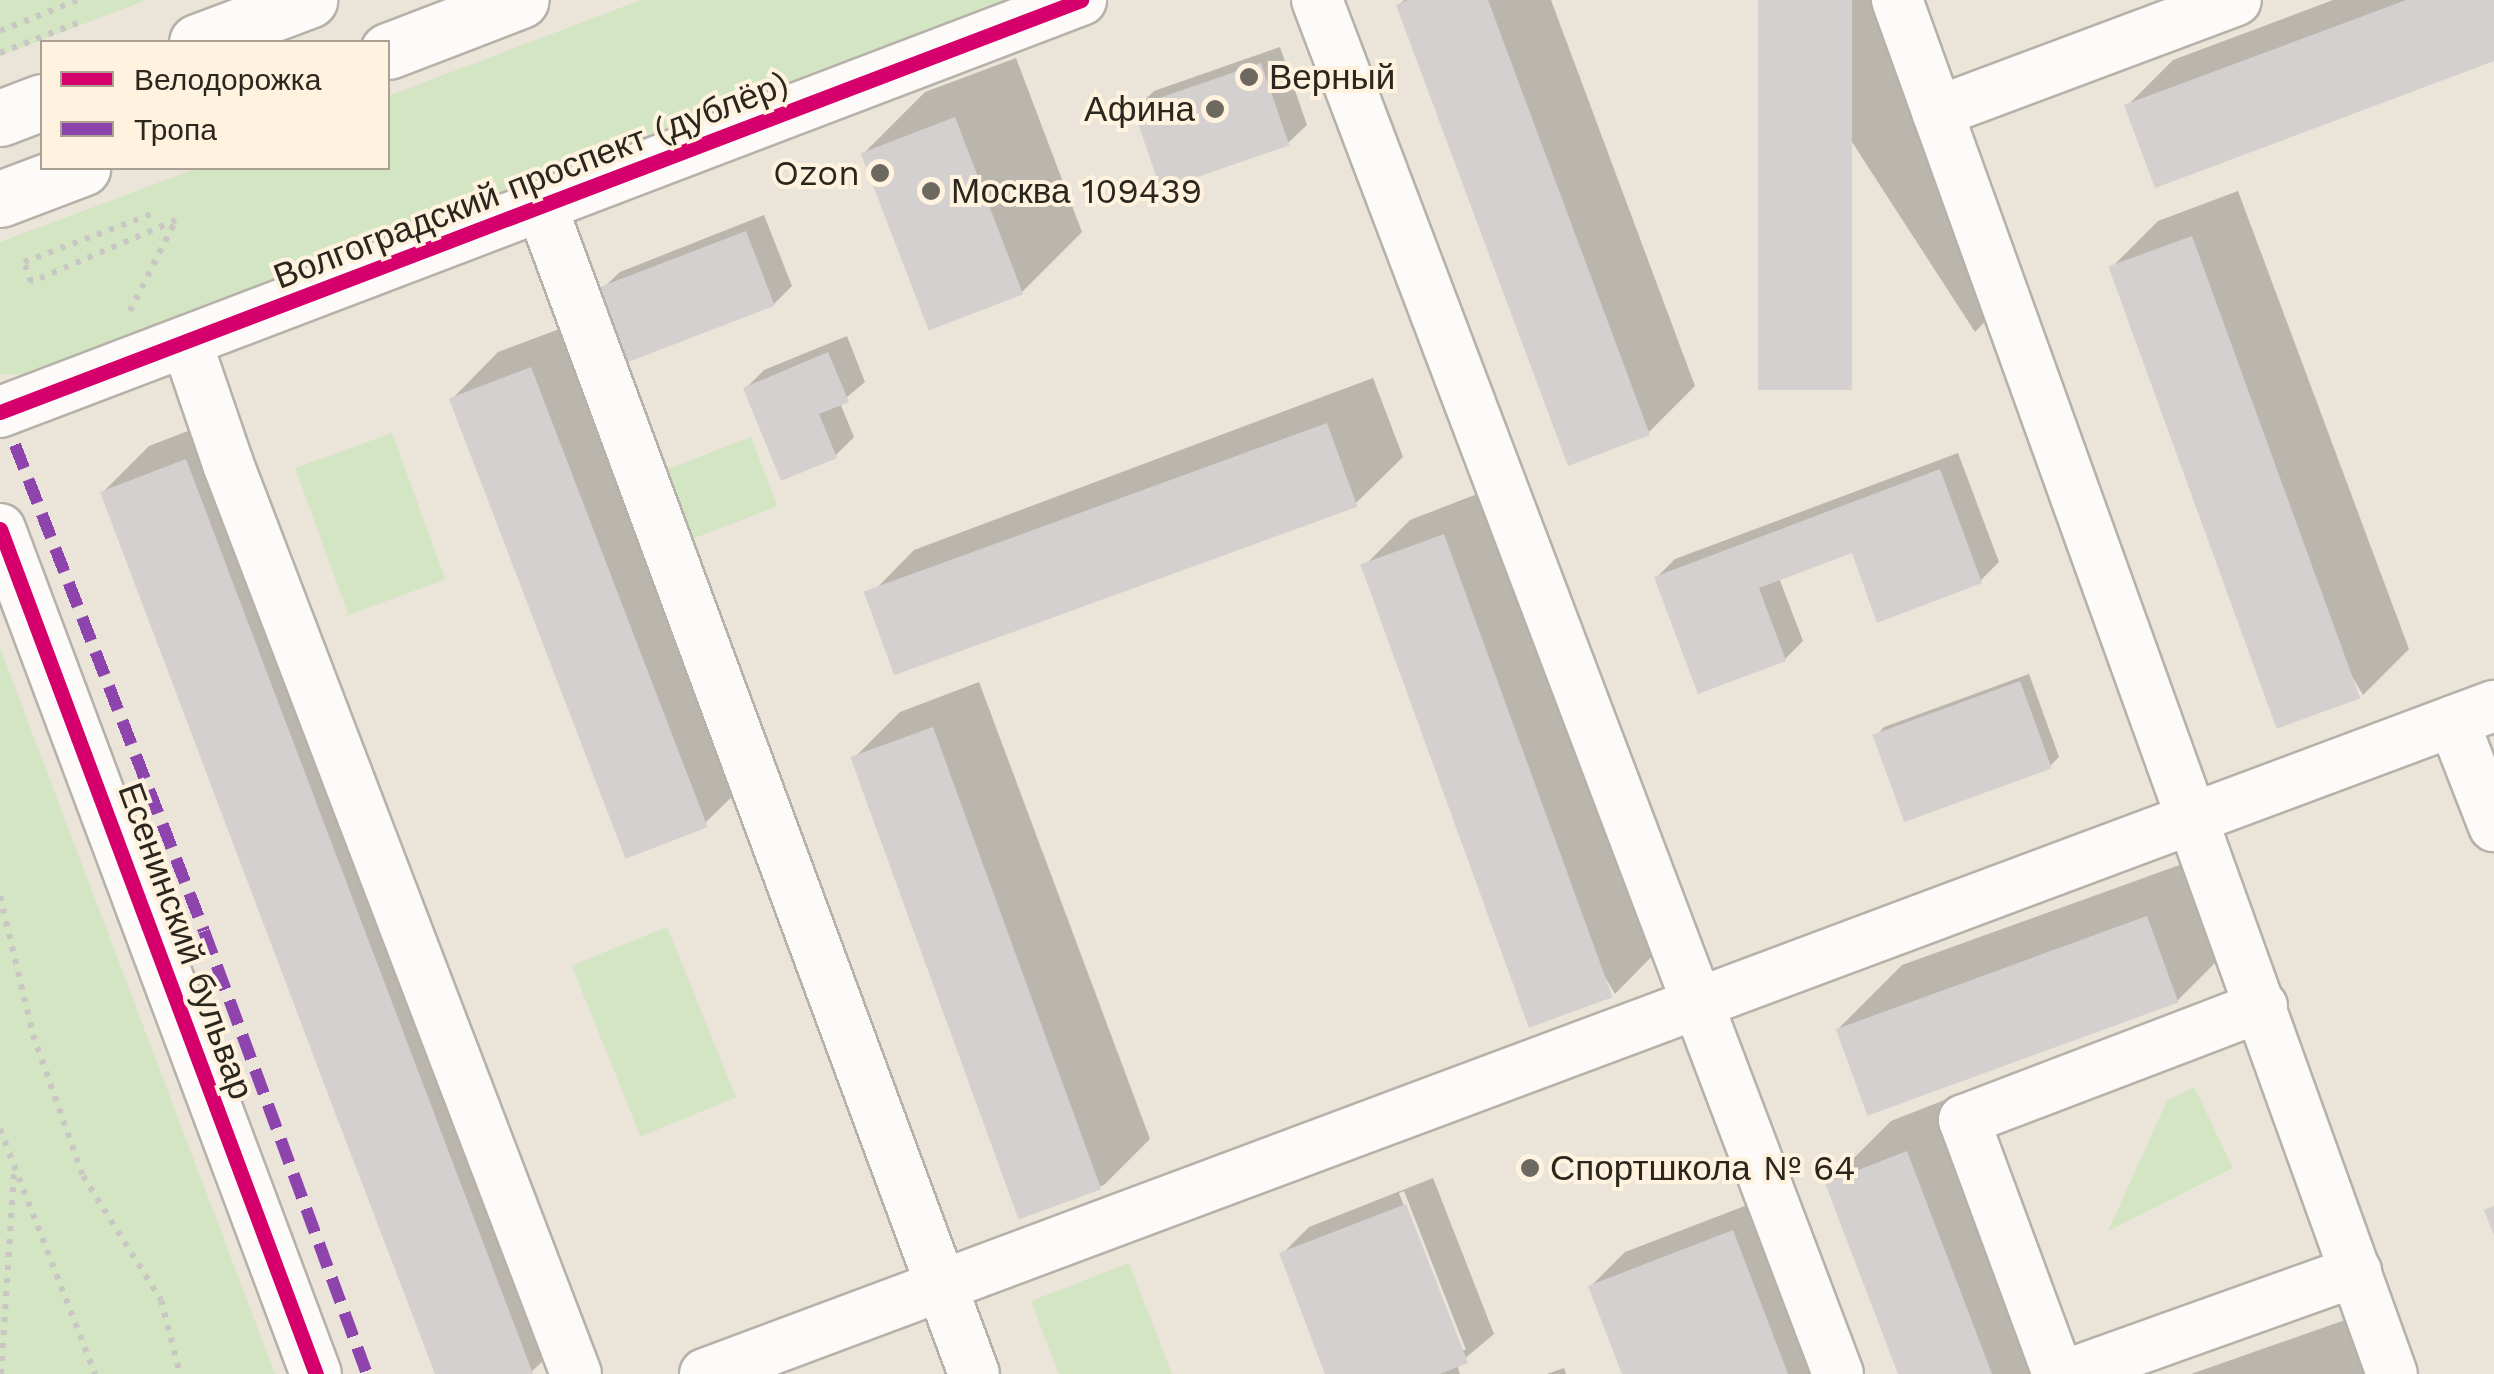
<!DOCTYPE html>
<meta charset="utf-8">
<style>
body{margin:0}
#map{position:relative;width:2494px;height:1374px;overflow:hidden;background:#eae4d9;font-family:"Work Sans",sans-serif}
div>[style]{position:absolute}
.green>*{inset:0;background:#d4e5c4;transform-origin:0 0}
.shadow>*{inset:0;background:#0003}
.building>*{inset:0;background:#d4d0cf;transform-origin:0 0}
.path>*{height:6px;margin-top:-3px;transform-origin:0;background:repeating-linear-gradient(90deg,#c9c6c3 0 5px,transparent 0 13px)}
.roads{filter:drop-shadow(2px 0 #b6b1a9) drop-shadow(-2px 0 #b6b1a9) drop-shadow(0 2px #b6b1a9) drop-shadow(0 -2px #b6b1a9)}
.minor>*{height:50px;margin:-25px;padding:0 25px;transform-origin:25px;border-radius:25px;background:#fcfbf9}
.major>*{height:55px;margin:-27.5px;padding:0 27.5px;transform-origin:27.5px;border-radius:27.5px;background:#fcfbf9}
.quiet>*{height:12px;margin-top:-6px;transform-origin:0;background:repeating-linear-gradient(90deg,#8e44ad 0 25px,transparent 0 37px)}
.cycleway>*{height:15px;margin:-7.5px;padding:0 7.5px;transform-origin:7.5px;border-radius:7.5px;background:#d6006c}
.dots>*{width:28px;height:28px;translate:-50% -50%;box-sizing:border-box;border:5px solid #fff3df;border-radius:50%}
span{translate:-50% -50%;white-space:nowrap;text-align:center;line-height:1.15;-webkit-text-stroke:8px #fff3df;paint-order:stroke}
.poi-label{font-size:35px;color:#2b271f}
.left{translate:0 -50%;text-align:left}
.right{translate:-100% -50%;text-align:right}
.street-label{font-size:35px;color:#2b271f}
.legend{position:absolute;left:40px;top:40px;width:350px;height:130px;box-sizing:border-box;background:#fff3df;border:2px solid #aaa192;margin:0;padding:12px 18px;list-style:none;font-size:30px;color:#2b271f}
.legend li{display:flex;align-items:center;gap:20px;height:50px}
.legend b{width:50px;border:2px solid #aaa192}
</style>
<div id="map">
<div class="green">
<i style="clip-path:polygon(0 0,146px 0,0 56px)"></i>
<i style="clip-path:polygon(641px 0,1014px 0,35px 375px,0 374px,0 242px,198px 168px,388px 168px,388px 96px)"></i>
<i style="left:392px;top:433px;width:156px;height:103px;rotate:70deg"></i>
<i style="left:751px;top:437px;width:74px;height:91px;rotate:69deg"></i>
<i style="clip-path:polygon(0 648px,275px 1374px,0 1374px)"></i>
<i style="left:667px;top:927px;width:184px;height:103px;rotate:68deg"></i>
<i style="clip-path:polygon(2194px 1087px,2233px 1168px,2108px 1231px,2167px 1101px)"></i>
<i style="clip-path:polygon(1129px 1263px,1172px 1374px,1059px 1374px,1031px 1301px)"></i>
</div>
<div class="shadow">
<i style="clip-path:polygon(1404px 0,1551px 0,1695px 386px,1649px 432px,1399px 5px)"></i>
<i style="clip-path:polygon(1760px 0,1915px 0,2021px 285px,1975px 332px)"></i>
<i style="clip-path:polygon(2333px 0,2494px 0,2494px 58px,2127px 106px,2173px 60px)"></i>
<i style="clip-path:polygon(1280px 47px,1307px 125px,1288px 143px,1135px 109px,1154px 91px)"></i>
<i style="clip-path:polygon(1016px 58px,1082px 232px,1021px 293px,864px 153px,925px 92px)"></i>
<i style="clip-path:polygon(2238px 191px,2409px 649px,2363px 695px,2112px 267px,2158px 221px)"></i>
<i style="clip-path:polygon(764px 215px,792px 286px,774px 304px,601px 290px,620px 272px)"></i>
<i style="clip-path:polygon(578px 322px,749px 780px,702px 826px,452px 399px,498px 352px)"></i>
<i style="clip-path:polygon(847px 336px,865px 382px,840px 403px,854px 437px,836px 455px,783px 478px,746px 388px,764px 370px)"></i>
<i style="clip-path:polygon(1373px 378px,1403px 457px,1356px 503px,868px 597px,914px 550px)"></i>
<i style="clip-path:polygon(232px 414px,579px 1327px,529px 1374px,438px 1374px,103px 492px,149px 446px)"></i>
<i style="clip-path:polygon(1958px 453px,1999px 562px,1981px 580px,1853px 550px,1779px 578px,1803px 641px,1785px 659px,1657px 577px,1675px 559px)"></i>
<i style="clip-path:polygon(1490px 489px,1661px 947px,1615px 994px,1364px 566px,1410px 520px)"></i>
<i style="clip-path:polygon(2029px 674px,2059px 757px,2050px 766px,1876px 736px,1884px 727px)"></i>
<i style="clip-path:polygon(979px 682px,1150px 1139px,1104px 1185px,1024px 1215px,854px 758px,900px 712px)"></i>
<i style="clip-path:polygon(2210px 854px,2240px 938px,2177px 1001px,1839px 1028px,1902px 965px)"></i>
<i style="clip-path:polygon(1970px 1090px,2077px 1368px,2070px 1374px,1901px 1374px,1828px 1184px,1891px 1121px)"></i>
<i style="clip-path:polygon(evenodd,1433px 1178px,1494px 1334px,1457px 1365px,1460px 1374px,1328px 1374px,1282px 1254px,1309px 1227px,1433px 1178px,1404px 1191px,1466px 1350px,1460px 1350px,1399px 1193px,1404px 1191px)"></i>
<i style="clip-path:polygon(1768px 1197px,1835px 1374px,1624px 1374px,1591px 1286px,1625px 1252px)"></i>
<i style="clip-path:polygon(2382px 1307px,2405px 1374px,2191px 1374px)"></i>
<i style="clip-path:polygon(1564px 1368px,1566px 1374px,1547px 1374px)"></i>
</div>
<div class="building">
<i style="clip-path:polygon(1408px 0,1488px 0,1650px 435px,1568px 466px,1396px 5px)"></i>
<i style="left:1758px;top:0;width:94px;height:390px"></i>
<i style="clip-path:polygon(2406px 0,2494px 0,2494px 61px,2155px 188px,2124px 105px)"></i>
<i style="left:1261px;top:63px;width:87px;height:136px;rotate:71deg"></i>
<i style="left:955px;top:117px;width:190px;height:101px;rotate:69deg"></i>
<i style="left:746px;top:231px;width:80px;height:159px;rotate:69deg"></i>
<i style="left:2192px;top:236px;width:492px;height:89px;rotate:70deg"></i>
<i style="clip-path:polygon(828px 352px,849px 402px,819px 414px,837px 458px,781px 481px,743px 388px)"></i>
<i style="left:531px;top:367px;width:493px;height:88px;rotate:69deg"></i>
<i style="left:1327px;top:423px;width:89px;height:493px;rotate:70deg"></i>
<i style="clip-path:polygon(186px 459px,360px 918px,533px 1374px,435px 1374px,334px 1110px,100px 492px)"></i>
<i style="clip-path:polygon(1940px 469px,1982px 583px,1877px 623px,1852px 553px,1759px 588px,1786px 661px,1698px 694px,1654px 577px)"></i>
<i style="left:1444px;top:534px;width:493px;height:89px;rotate:70deg"></i>
<i style="left:2020px;top:681px;width:93px;height:157px;rotate:70deg"></i>
<i style="left:933px;top:727px;width:492px;height:88px;rotate:70deg"></i>
<i style="left:2147px;top:916px;width:92px;height:331px;rotate:70deg"></i>
<i style="clip-path:polygon(1907px 1151px,1992px 1374px,1898px 1374px,1825px 1183px)"></i>
<i style="clip-path:polygon(1406px 1204px,1468px 1363px,1440px 1374px,1325px 1374px,1279px 1253px)"></i>
<i style="clip-path:polygon(2494px 1206px,2494px 1236px,2484px 1210px)"></i>
<i style="clip-path:polygon(1733px 1230px,1788px 1374px,1622px 1374px,1588px 1286px)"></i>
</div>
<div class="path">
<i style="left:0;top:31px;width:84px;rotate:-21.7deg"></i>
<i style="left:0;top:53px;width:86px;rotate:-21.2deg"></i>
<i style="left:130px;top:311px;width:102px;rotate:-63.2deg"></i>
<i style="left:176px;top:220px;width:158px;rotate:156.8deg"></i>
<i style="left:31px;top:282px;width:21px;rotate:-109deg"></i>
<i style="left:24px;top:262px;width:142px;rotate:-20.6deg"></i>
<i style="left:0;top:896px;width:143px;rotate:76.6deg"></i>
<i style="left:33px;top:1035px;width:150px;rotate:70.5deg"></i>
<i style="left:83px;top:1176px;width:146px;rotate:57.8deg"></i>
<i style="left:161px;top:1300px;width:76px;rotate:75.6deg"></i>
<i style="left:0;top:1129px;width:263px;rotate:68.8deg"></i>
<i style="left:1px;top:1374px;width:201px;rotate:-86.3deg"></i>
</div>
<div class="roads">
<div class="minor">
<i style="left:1317px;top:0;width:1469px;rotate:69.23deg"></i>
<i style="left:1897px;top:0;width:1460px;rotate:70.19deg"></i>
<i style="left:1937px;top:112px;width:319px;rotate:-20.5deg"></i>
<i style="left:542px;top:208px;width:1243px;rotate:69.67deg"></i>
<i style="left:187px;top:344px;width:127px;rotate:71.1deg"></i>
<i style="left:228px;top:464px;width:974px;rotate:69.07deg"></i>
<i style="left:0;top:412px;width:1157px;rotate:-20.86deg"></i>
<i style="left:0;top:529px;width:902px;rotate:69.5deg"></i>
<i style="left:2453px;top:721px;width:113px;rotate:68.7deg"></i>
<i style="left:705px;top:1374px;width:1910px;rotate:-20.48deg"></i>
<i style="left:2058px;top:1374px;width:271px;rotate:-110.3deg"></i>
<i style="left:1964px;top:1120px;width:319px;rotate:-20.9deg"></i>
<i style="left:2069px;top:1374px;width:305px;rotate:-19.7deg"></i>
</div>
<div class="major">
<i style="left:197px;top:42px;width:120px;rotate:-20.6deg"></i>
<i style="left:388px;top:51px;width:142px;rotate:-21deg"></i>
<i style="left:0;top:118px;width:45px;rotate:-20.9deg"></i>
<i style="left:0;top:199px;width:88px;rotate:-20.7deg"></i>
</div>
</div>
<div class="quiet">
<i style="left:15px;top:445px;width:521px;rotate:68.75deg"></i>
<i style="left:204px;top:931px;width:472px;rotate:69.8deg"></i>
</div>
<div class="cycleway">
<i style="left:0;top:412px;width:1157px;rotate:-20.86deg"></i>
<i style="left:0;top:529px;width:902px;rotate:69.5deg"></i>
</div>
<div class="dots">
<i style="left:1249px;top:77px;background:#6e6960"></i>
<i style="left:1215px;top:109px;background:#6e6960"></i>
<i style="left:880px;top:173px;background:#6e6960"></i>
<i style="left:931px;top:191px;background:#6e6960"></i>
<i style="left:1530px;top:1168px;background:#6e6960"></i>
</div>
<div class="poi-label">
<span class="left" style="left:1269px;top:77px">Верный</span>
<span class="right" style="left:1195px;top:109px">Афина</span>
<span class="right" style="left:860px;top:173px">Ozon</span>
<span class="left" style="left:951px;top:191px">Москва 109439</span>
<span class="left" style="left:1550px;top:1168px">Спортшкола № 64</span>
</div>
<div class="street-label">
<span style="left:531px;top:180px;rotate:-21deg">Волгоградский проспект (дублёр)</span>
<span style="left:186px;top:941px;rotate:70deg">Есенинский бульвар</span>
</div>
<ul class="legend">
<li><b style="height:12px;background:#d6006c"></b>Велодорожка</li>
<li><b style="height:12px;background:#8e44ad"></b>Тропа</li>
</ul>
</div>
